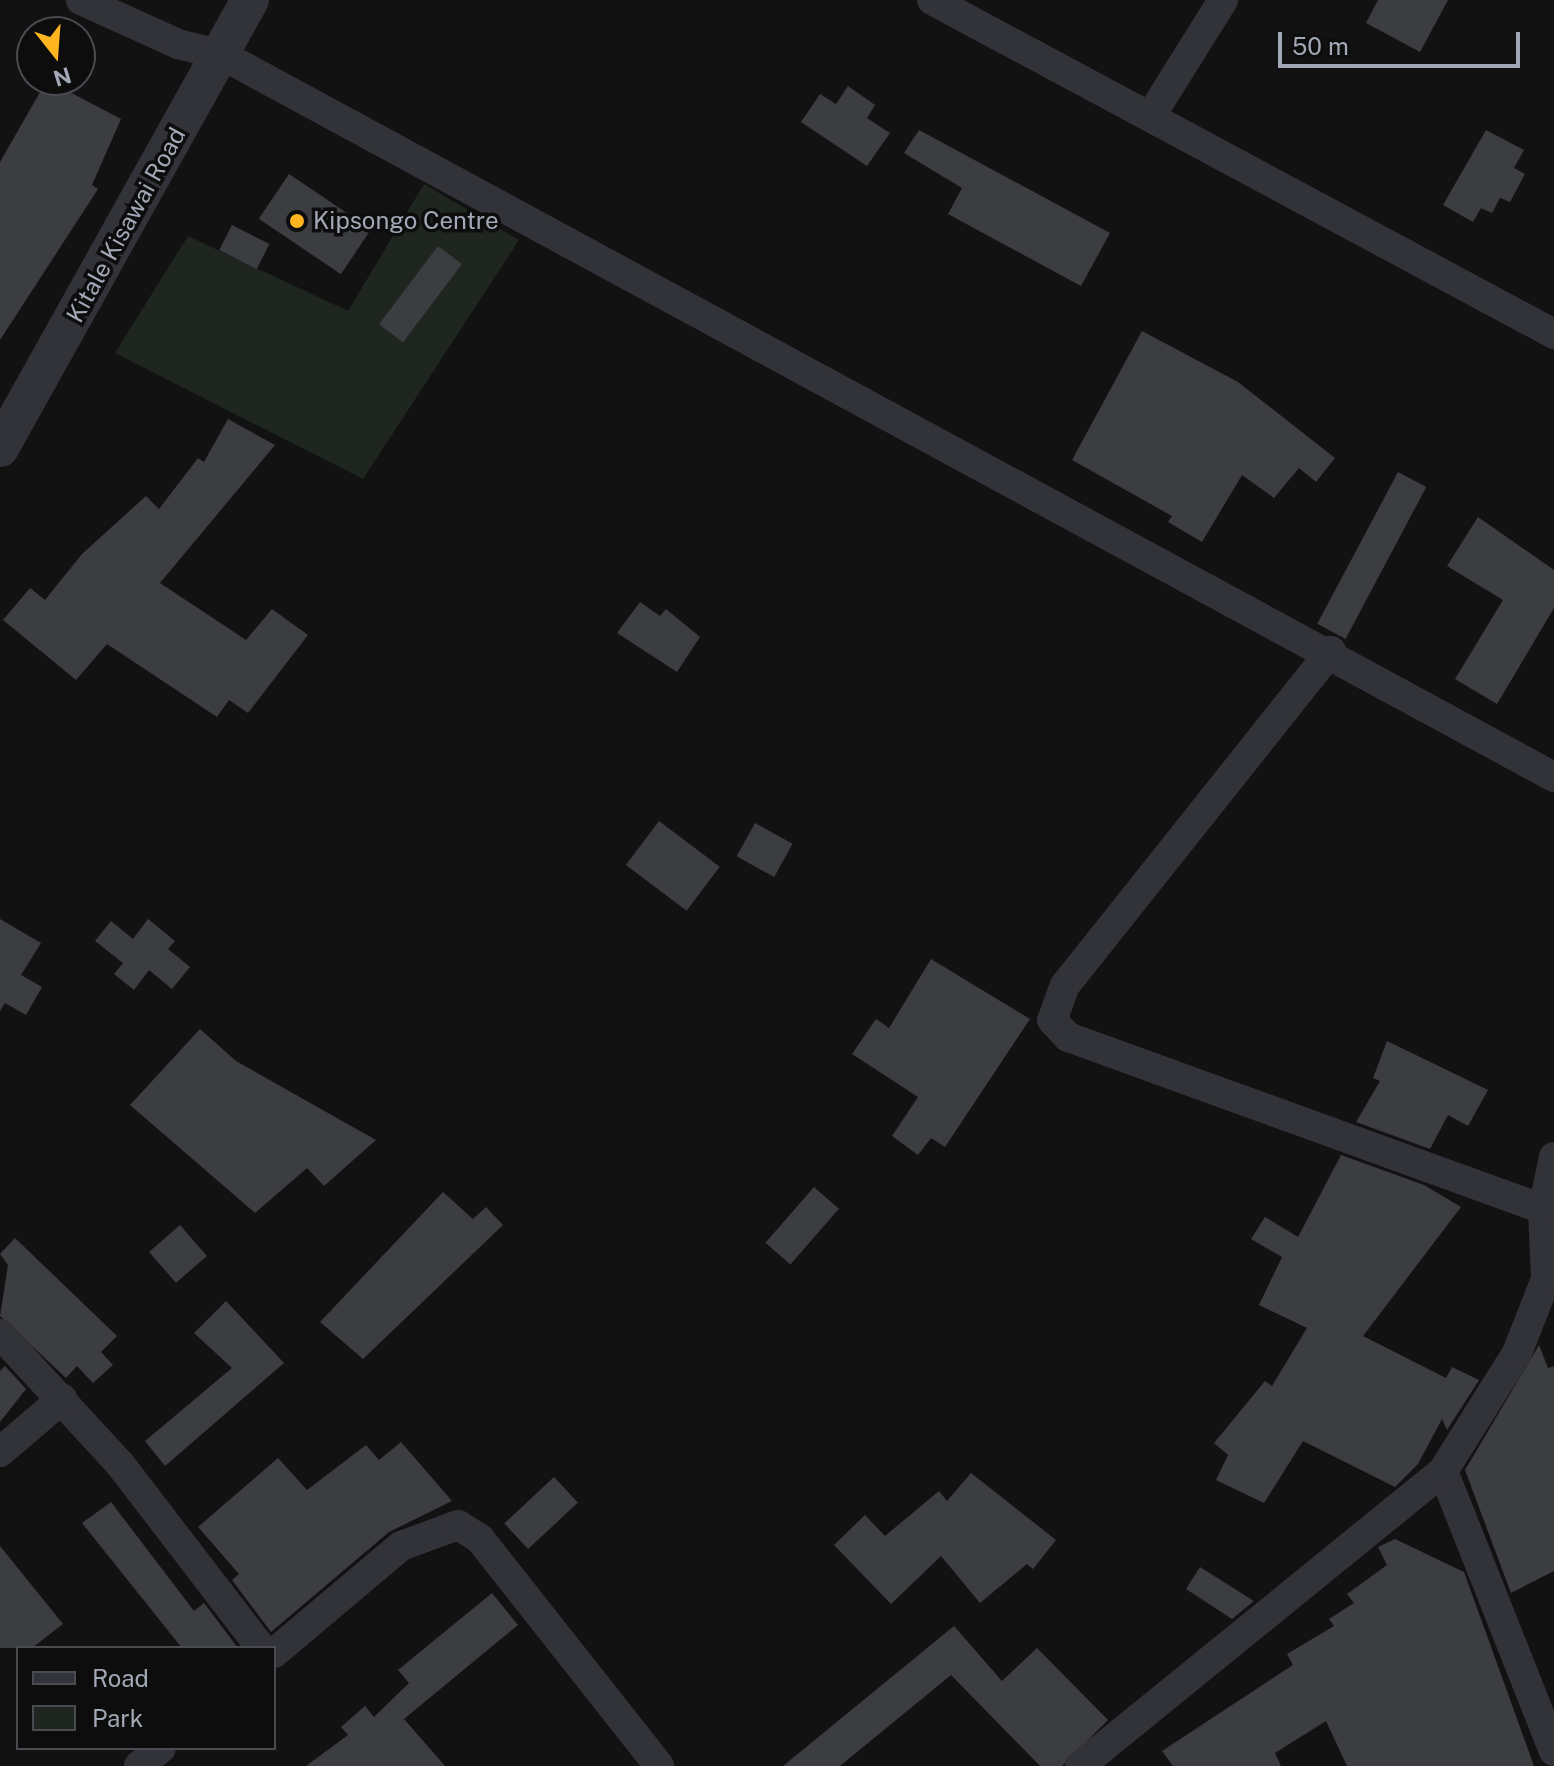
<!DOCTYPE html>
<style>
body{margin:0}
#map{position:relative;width:1554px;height:1766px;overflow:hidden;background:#121213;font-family:"Public Sans",sans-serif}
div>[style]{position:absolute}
.green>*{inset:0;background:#1e261f}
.building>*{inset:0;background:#3c3d41;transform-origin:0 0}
.minor>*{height:30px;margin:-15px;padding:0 15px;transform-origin:15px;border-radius:15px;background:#323339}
.tertiary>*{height:38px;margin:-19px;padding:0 19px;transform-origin:19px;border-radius:19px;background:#323339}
.dots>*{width:22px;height:22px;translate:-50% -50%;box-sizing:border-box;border:4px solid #0d0d0e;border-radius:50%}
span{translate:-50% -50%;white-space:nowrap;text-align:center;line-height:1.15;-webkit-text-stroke:7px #0d0d0e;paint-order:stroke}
.poi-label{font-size:24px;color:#a2a8b5}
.left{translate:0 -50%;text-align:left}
.street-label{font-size:24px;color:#a2a8b5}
.legend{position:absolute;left:16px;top:1646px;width:260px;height:104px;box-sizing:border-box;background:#0d0d0e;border:2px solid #494b51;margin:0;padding:10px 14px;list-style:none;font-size:24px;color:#a2a8b5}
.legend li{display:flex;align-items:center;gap:16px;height:40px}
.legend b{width:40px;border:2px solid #494b51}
.north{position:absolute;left:16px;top:16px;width:80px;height:80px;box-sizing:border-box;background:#0d0d0e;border:2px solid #494b51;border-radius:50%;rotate:163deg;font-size:22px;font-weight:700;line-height:32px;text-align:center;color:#a2a8b5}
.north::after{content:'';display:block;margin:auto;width:28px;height:36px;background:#feb520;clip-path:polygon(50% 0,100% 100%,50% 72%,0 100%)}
.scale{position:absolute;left:1278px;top:32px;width:242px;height:36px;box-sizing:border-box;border:4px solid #a2a8b5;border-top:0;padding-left:10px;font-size:24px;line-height:28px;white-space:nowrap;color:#a2a8b5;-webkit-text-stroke:6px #0d0d0e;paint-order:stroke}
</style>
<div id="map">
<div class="green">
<i style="clip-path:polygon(424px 184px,519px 240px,363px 479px,115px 353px,188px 236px,348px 311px)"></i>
</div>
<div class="building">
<i style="clip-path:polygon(1378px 0,1448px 0,1420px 52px,1366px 23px)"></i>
<i style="clip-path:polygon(47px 80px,121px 119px,92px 185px,98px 189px,0 340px,0 162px)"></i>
<i style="clip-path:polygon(848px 86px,875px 105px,867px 118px,890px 133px,867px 166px,801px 122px,820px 94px,836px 104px)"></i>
<i style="clip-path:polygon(919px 130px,1110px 233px,1081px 286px,948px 214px,962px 188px,904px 153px)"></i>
<i style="clip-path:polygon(1486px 130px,1524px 150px,1514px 168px,1525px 174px,1510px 202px,1500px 198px,1492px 213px,1481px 208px,1473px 222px,1443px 205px)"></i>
<i style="left:289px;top:174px;width:99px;height:54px;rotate:34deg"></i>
<i style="left:232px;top:225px;width:42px;height:28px;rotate:27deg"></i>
<i style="left:438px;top:246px;width:30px;height:98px;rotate:37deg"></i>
<i style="clip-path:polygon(1142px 331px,1238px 382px,1335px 458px,1316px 482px,1299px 468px,1274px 498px,1242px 475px,1202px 542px,1168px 522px,1172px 516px,1072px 460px)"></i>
<i style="clip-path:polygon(228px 419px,275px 445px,160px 583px,246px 640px,272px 609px,308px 635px,248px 713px,229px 700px,217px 717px,107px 644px,76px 680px,3px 620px,30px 588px,45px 600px,82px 554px,146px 496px,159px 509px,198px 458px,204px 462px)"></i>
<i style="left:1398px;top:472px;width:32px;height:172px;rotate:28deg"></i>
<i style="clip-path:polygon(1478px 517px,1554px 570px,1554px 608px,1497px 704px,1455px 679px,1503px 600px,1447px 566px)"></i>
<i style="clip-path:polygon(640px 602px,660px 616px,666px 609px,700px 637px,677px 672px,617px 633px)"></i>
<i style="left:659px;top:821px;width:76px;height:55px;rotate:37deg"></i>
<i style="left:755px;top:823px;width:43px;height:38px;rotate:29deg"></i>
<i style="clip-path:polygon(0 919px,41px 943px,21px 975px,42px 987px,26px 1015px,5px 1003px,0 1011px)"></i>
<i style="clip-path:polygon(148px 919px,175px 941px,168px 949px,190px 967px,172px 989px,149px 970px,134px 990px,114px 974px,123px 963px,95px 941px,111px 921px,133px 939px)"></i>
<i style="clip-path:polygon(931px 959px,1030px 1019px,945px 1147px,931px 1138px,918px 1155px,892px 1136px,918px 1097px,852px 1054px,876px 1019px,889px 1028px)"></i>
<i style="clip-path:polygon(200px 1029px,236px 1061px,376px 1140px,324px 1186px,307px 1168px,255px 1213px,130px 1105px)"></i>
<i style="clip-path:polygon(1387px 1041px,1488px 1090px,1468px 1126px,1448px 1115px,1430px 1149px,1356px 1122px,1380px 1081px,1373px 1078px)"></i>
<i style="clip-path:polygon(1341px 1155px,1424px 1185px,1461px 1207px,1363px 1336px,1446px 1378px,1452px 1367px,1479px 1380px,1447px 1430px,1442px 1419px,1418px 1464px,1395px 1487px,1303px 1441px,1264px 1503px,1216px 1480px,1228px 1455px,1214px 1443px,1265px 1381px,1272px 1386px,1307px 1328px,1259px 1305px,1282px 1257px,1251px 1239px,1265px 1217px,1298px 1237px)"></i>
<i style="left:814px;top:1187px;width:33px;height:74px;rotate:41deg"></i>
<i style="clip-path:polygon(443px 1192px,473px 1219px,486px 1207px,503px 1225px,363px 1359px,320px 1322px)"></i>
<i style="left:180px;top:1225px;width:41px;height:41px;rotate:49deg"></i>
<i style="clip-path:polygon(15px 1238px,117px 1336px,101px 1352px,113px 1365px,93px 1383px,77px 1366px,66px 1378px,0 1316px,8px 1265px,0 1254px)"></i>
<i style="clip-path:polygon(226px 1301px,284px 1363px,165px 1466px,145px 1441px,232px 1368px,194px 1333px)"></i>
<i style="clip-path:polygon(1539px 1345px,1548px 1368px,1554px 1366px,1554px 1571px,1511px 1593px,1465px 1470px)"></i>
<i style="clip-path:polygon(5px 1366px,26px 1389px,0 1422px,0 1371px)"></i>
<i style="clip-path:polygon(401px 1442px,452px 1501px,389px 1532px,271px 1632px,232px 1580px,239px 1574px,198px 1527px,278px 1458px,307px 1490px,366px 1445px,379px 1460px)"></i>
<i style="clip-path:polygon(971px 1473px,1056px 1540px,1033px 1569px,1027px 1564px,980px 1603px,941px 1556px,891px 1604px,834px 1545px,865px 1515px,885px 1536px,939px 1491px,947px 1501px)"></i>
<i style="left:554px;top:1477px;width:35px;height:68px;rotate:47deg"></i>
<i style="clip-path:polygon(111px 1502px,194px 1611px,204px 1603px,238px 1648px,182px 1648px,82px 1523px)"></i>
<i style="clip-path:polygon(1395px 1539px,1464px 1572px,1534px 1766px,1347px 1766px,1326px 1721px,1275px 1753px,1281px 1766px,1173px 1766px,1162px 1751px,1293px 1665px,1287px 1654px,1334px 1626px,1329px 1619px,1354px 1603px,1347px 1594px,1387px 1565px,1378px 1547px)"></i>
<i style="clip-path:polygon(0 1546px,63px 1624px,32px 1648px,0 1648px)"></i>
<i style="clip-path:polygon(1200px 1567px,1254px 1601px,1232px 1619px,1186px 1589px)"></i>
<i style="clip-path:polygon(492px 1593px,518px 1625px,404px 1719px,445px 1766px,306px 1766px,348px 1735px,341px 1727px,365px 1706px,374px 1717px,409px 1683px,398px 1670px)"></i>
<i style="clip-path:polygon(954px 1626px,1002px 1681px,1037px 1648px,1108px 1720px,1062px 1766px,1040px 1766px,951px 1675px,840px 1766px,783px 1766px)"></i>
</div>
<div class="minor">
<i style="left:81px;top:0;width:107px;rotate:24.4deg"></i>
<i style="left:178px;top:44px;width:45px;rotate:14deg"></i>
<i style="left:222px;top:55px;width:1515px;rotate:28.46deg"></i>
<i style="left:932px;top:0;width:706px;rotate:28.23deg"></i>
<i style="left:1150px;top:117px;width:138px;rotate:-58deg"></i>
<i style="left:1331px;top:651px;width:427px;rotate:128.5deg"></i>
<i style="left:1065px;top:985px;width:37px;rotate:110deg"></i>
<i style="left:1052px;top:1020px;width:23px;rotate:47deg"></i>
<i style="left:1068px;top:1037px;width:505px;rotate:19.91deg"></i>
<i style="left:0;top:1334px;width:177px;rotate:47.3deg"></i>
<i style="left:120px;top:1464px;width:232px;rotate:52.5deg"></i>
<i style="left:0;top:1452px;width:82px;rotate:-40.5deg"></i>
<i style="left:1443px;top:1471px;width:301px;rotate:68.4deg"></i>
<i style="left:274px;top:1653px;width:166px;rotate:-40.1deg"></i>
<i style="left:401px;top:1546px;width:61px;rotate:-20.2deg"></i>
<i style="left:458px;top:1525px;width:26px;rotate:32deg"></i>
<i style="left:480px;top:1539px;width:289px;rotate:51.7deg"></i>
<i style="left:139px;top:1766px;width:28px;rotate:-39deg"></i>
<i style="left:1080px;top:1766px;width:468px;rotate:-39.1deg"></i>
<i style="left:1443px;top:1471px;width:139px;rotate:-57.9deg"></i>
<i style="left:1517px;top:1353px;width:79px;rotate:-68.6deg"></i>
<i style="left:1546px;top:1279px;width:70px;rotate:-92.5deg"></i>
<i style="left:1543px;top:1209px;width:53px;rotate:-78.1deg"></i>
</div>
<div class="tertiary">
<i style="left:0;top:448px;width:513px;rotate:-60.84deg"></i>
</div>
<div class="dots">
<i style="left:297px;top:221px;background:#feb520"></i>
</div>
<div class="poi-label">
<span class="left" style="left:313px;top:221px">Kipsongo Centre</span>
</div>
<div class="street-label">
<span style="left:126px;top:225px;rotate:-61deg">Kitale Kisawai Road</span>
</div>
<ul class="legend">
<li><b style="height:10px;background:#323339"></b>Road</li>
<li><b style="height:22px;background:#1e261f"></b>Park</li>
</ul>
<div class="north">N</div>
<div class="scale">50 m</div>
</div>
